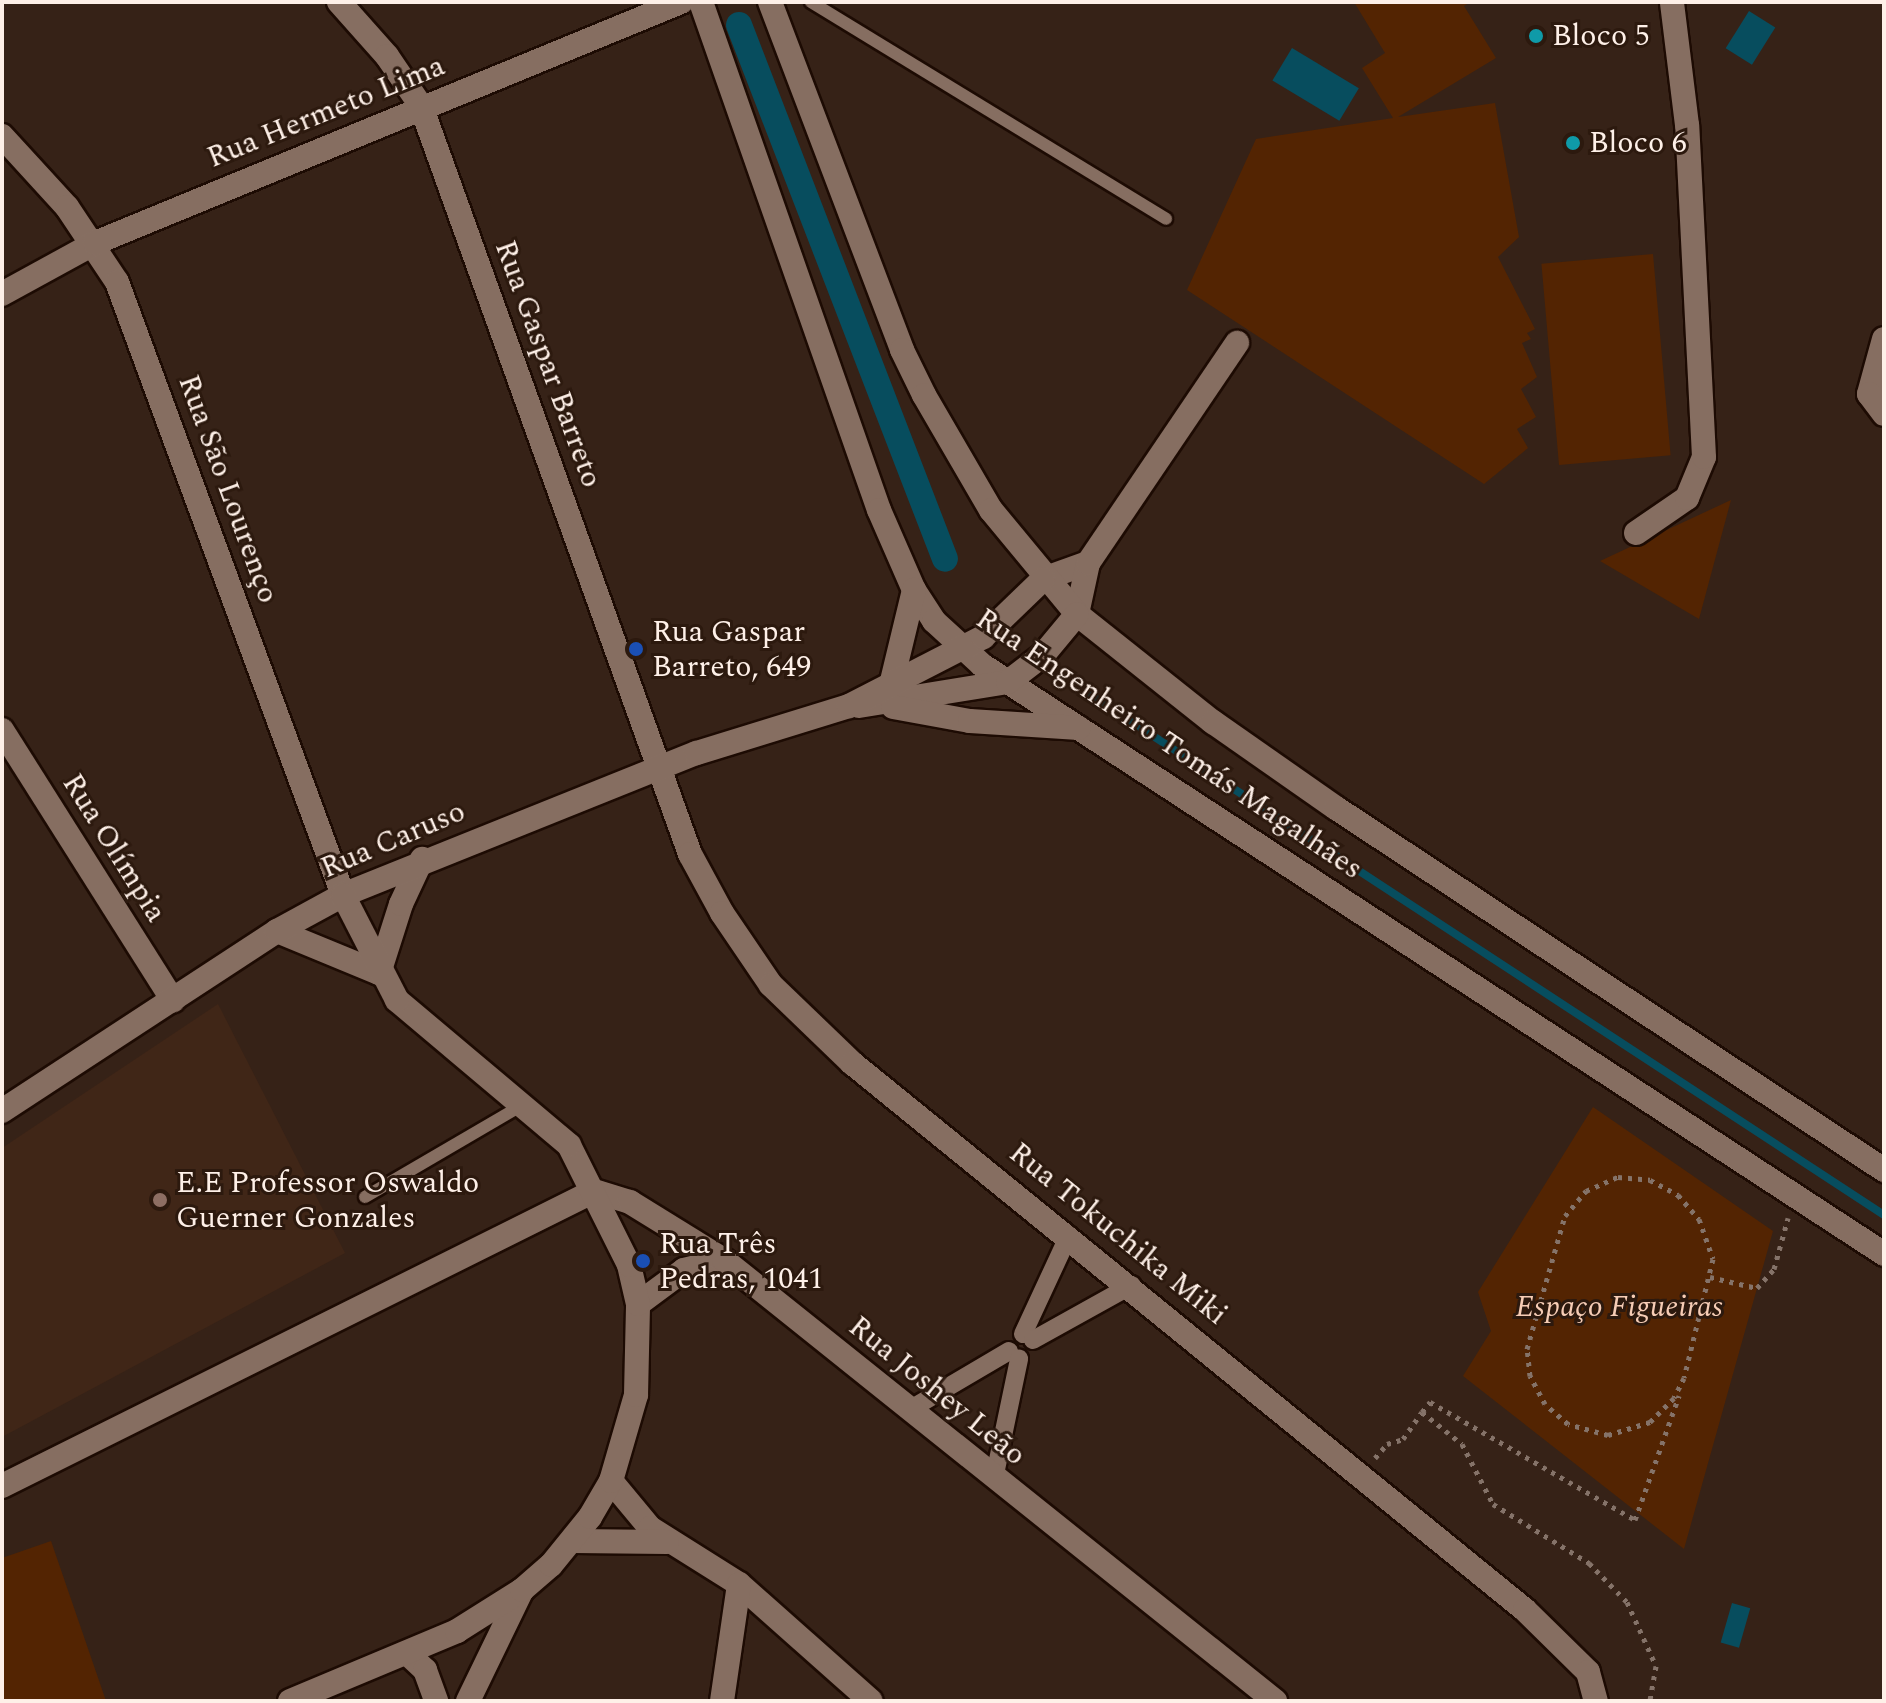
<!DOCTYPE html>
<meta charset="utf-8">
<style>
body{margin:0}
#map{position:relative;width:1886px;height:1703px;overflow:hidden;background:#362217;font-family:Spectral,serif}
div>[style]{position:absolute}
.built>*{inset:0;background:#402617}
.green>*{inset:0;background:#532402;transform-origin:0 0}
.water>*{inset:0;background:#074d5e;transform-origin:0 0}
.stream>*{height:8px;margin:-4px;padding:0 4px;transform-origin:4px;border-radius:4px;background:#074d5e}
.canal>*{height:26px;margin:-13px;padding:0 13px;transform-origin:13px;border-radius:13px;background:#074d5e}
.path>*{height:5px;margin-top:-2.5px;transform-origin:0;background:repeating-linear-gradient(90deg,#857369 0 4px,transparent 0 10px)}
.roads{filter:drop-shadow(2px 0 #1d0b03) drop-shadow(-2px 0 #1d0b03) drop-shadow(0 2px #1d0b03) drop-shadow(0 -2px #1d0b03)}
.service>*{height:12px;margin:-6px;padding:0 6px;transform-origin:6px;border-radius:6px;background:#866e61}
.pedestrian>*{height:18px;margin:-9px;padding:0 9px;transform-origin:9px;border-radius:9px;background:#866e61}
.minor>*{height:24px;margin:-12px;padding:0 12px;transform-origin:12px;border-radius:12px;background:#866e61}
.tertiary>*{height:24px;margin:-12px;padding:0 12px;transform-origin:12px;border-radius:12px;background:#866e61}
.dots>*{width:22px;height:22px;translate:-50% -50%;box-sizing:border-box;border:4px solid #2c190e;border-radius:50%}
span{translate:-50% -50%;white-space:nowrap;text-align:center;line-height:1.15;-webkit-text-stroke:6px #2c190e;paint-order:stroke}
.poi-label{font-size:30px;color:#fef0e8}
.left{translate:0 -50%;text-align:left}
.street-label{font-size:30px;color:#fef0e8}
.park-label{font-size:30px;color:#f6ccb5;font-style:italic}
.frame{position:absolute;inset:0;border:4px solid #fef0e8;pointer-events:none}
</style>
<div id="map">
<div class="built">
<i style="clip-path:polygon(218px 1004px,345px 1253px,2px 1437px,2px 1148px)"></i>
</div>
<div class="green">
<i style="clip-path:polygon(1354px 2px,1470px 2px,1464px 6px,1496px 58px,1398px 117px,1495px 103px,1519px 237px,1498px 257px,1535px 329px,1527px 333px,1531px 339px,1522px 343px,1537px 377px,1521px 389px,1536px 417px,1517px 429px,1528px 448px,1484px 484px,1187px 290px,1256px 139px,1393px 118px,1362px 68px,1385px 53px)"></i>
<i style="left:1653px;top:254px;width:202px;height:112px;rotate:85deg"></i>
<i style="clip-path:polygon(1731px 500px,1699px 619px,1600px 561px)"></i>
<i style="clip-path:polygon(1593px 1107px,1773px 1231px,1684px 1549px,1463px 1376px,1491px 1331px,1478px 1292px)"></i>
<i style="clip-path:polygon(51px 1541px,106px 1701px,2px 1701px,2px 1558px)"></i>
</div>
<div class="water">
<i style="left:1749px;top:11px;width:31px;height:44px;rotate:32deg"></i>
<i style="left:1292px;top:48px;width:78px;height:38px;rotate:31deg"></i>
<i style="left:1732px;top:1603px;width:19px;height:41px;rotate:16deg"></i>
</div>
<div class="stream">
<i style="left:1083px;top:690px;width:958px;rotate:33.24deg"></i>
</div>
<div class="canal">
<i style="left:739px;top:25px;width:572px;rotate:68.9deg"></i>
</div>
<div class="path">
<i style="left:1618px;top:1177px;width:32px;rotate:5deg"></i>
<i style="left:1650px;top:1180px;width:32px;rotate:28deg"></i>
<i style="left:1678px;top:1195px;width:32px;rotate:49deg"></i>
<i style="left:1699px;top:1219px;width:42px;rotate:70.7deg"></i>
<i style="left:1713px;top:1259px;width:122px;rotate:103.7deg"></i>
<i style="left:1684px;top:1378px;width:22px;rotate:117deg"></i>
<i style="left:1674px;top:1398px;width:34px;rotate:135deg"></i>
<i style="left:1650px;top:1422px;width:44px;rotate:162.8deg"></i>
<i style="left:1608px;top:1435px;width:41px;rotate:-164.6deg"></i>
<i style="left:1568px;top:1424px;width:30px;rotate:-139deg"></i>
<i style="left:1545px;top:1404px;width:32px;rotate:-118deg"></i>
<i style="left:1530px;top:1376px;width:27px;rotate:-96deg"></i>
<i style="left:1527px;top:1349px;width:138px;rotate:-74.1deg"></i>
<i style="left:1565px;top:1216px;width:33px;rotate:-50deg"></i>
<i style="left:1586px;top:1191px;width:35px;rotate:-24deg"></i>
<i style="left:1710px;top:1277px;width:48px;rotate:13.2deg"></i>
<i style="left:1757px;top:1288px;width:25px;rotate:-48deg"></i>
<i style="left:1774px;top:1269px;width:53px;rotate:-74.6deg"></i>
<i style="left:1422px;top:1412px;width:13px;rotate:-51deg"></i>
<i style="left:1430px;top:1402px;width:237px;rotate:29.9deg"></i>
<i style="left:1635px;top:1520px;width:132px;rotate:-70.5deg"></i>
<i style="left:1375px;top:1458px;width:18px;rotate:-49deg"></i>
<i style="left:1387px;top:1444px;width:17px;rotate:-17deg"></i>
<i style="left:1403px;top:1439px;width:33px;rotate:-55deg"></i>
<i style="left:1422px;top:1412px;width:51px;rotate:38.7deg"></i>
<i style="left:1462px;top:1444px;width:68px;rotate:62.7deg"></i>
<i style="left:1493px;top:1504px;width:113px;rotate:31.6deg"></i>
<i style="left:1589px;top:1563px;width:54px;rotate:45.7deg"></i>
<i style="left:1627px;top:1602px;width:70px;rotate:65.6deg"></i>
<i style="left:1656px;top:1666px;width:36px;rotate:100deg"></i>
</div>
<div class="roads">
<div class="service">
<i style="left:811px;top:2px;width:416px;rotate:31.4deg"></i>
<i style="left:365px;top:1197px;width:184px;rotate:-30.3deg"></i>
</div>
<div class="pedestrian">
<i style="left:1023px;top:1334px;width:109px;rotate:-65.1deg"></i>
<i style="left:1033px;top:1340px;width:113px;rotate:-29.1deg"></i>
<i style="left:909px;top:1410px;width:116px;rotate:-30.5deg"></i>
<i style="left:994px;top:1479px;width:123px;rotate:-78.2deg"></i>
</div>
<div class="minor">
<i style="left:339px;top:2px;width:72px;rotate:48.4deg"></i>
<i style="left:387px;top:56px;width:60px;rotate:55.8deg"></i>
<i style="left:421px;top:106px;width:795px;rotate:70.22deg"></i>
<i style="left:690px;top:854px;width:67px;rotate:61.5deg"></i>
<i style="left:722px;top:913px;width:87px;rotate:55.8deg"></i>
<i style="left:771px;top:985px;width:112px;rotate:43.9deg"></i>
<i style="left:852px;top:1063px;width:867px;rotate:39.1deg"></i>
<i style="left:1525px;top:1610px;width:88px;rotate:44.5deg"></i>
<i style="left:1588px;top:1672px;width:30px;rotate:75deg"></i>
<i style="left:2px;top:136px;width:96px;rotate:47.5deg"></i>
<i style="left:67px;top:207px;width:90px;rotate:56.3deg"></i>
<i style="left:117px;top:282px;width:653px;rotate:69.76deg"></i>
<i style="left:1884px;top:339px;width:57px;rotate:105.3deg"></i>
<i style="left:1869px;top:394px;width:25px;rotate:53deg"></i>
<i style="left:1636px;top:533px;width:62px;rotate:-34.5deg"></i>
<i style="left:1687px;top:498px;width:44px;rotate:-67.5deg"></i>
<i style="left:1704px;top:457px;width:332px;rotate:-92.9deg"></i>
<i style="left:1687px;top:125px;width:124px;rotate:-97deg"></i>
<i style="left:1043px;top:579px;width:48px;rotate:-19.6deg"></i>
<i style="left:1077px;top:614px;width:52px;rotate:-77.8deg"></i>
<i style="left:1088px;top:563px;width:266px;rotate:-55.9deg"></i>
<i style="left:2px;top:730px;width:320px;rotate:57.7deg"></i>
<i style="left:638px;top:1304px;width:57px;rotate:-36.5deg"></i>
<i style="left:684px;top:1270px;width:41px;rotate:-14deg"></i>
<i style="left:611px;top:1481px;width:61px;rotate:50.3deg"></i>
<i style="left:650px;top:1528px;width:105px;rotate:32.2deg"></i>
<i style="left:739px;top:1584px;width:176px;rotate:41.6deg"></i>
<i style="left:2px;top:1486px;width:661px;rotate:-26.49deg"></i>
<i style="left:594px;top:1191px;width:38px;rotate:17deg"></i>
<i style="left:630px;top:1202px;width:110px;rotate:31.7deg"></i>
<i style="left:724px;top:1260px;width:706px;rotate:38.67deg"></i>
<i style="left:573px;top:1541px;width:94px;rotate:0.6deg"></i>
<i style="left:409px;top:1655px;width:22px;rotate:43deg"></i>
<i style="left:425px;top:1670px;width:33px;rotate:70deg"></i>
<i style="left:468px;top:1701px;width:123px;rotate:-64.1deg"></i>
<i style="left:722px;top:1701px;width:118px;rotate:-81.7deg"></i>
</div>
<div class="tertiary">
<i style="left:701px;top:2px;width:538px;rotate:70.69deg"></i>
<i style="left:879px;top:510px;width:87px;rotate:66.4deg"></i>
<i style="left:914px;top:590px;width:37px;rotate:57deg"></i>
<i style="left:934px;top:621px;width:65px;rotate:42.5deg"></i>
<i style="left:982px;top:665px;width:1077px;rotate:33.14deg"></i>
<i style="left:770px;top:2px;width:372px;rotate:69.2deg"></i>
<i style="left:902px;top:350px;width:50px;rotate:63.9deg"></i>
<i style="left:924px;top:395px;width:133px;rotate:59.8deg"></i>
<i style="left:991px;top:510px;width:135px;rotate:50.4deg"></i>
<i style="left:1077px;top:614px;width:174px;rotate:38.5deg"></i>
<i style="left:1213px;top:722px;width:150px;rotate:35deg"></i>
<i style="left:1336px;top:808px;width:657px;rotate:33.45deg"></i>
<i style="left:2px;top:294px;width:106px;rotate:-28.7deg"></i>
<i style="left:95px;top:243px;width:634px;rotate:-22.36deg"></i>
<i style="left:891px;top:685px;width:98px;rotate:-76.4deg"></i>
<i style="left:859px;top:706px;width:151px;rotate:-9.2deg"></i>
<i style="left:1008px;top:682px;width:44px;rotate:-37.6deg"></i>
<i style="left:1043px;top:655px;width:53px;rotate:-50.3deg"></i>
<i style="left:893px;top:707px;width:78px;rotate:10.3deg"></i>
<i style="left:970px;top:721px;width:109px;rotate:3.7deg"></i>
<i style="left:277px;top:931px;width:110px;rotate:22.4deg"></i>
<i style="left:379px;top:973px;width:72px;rotate:-72.3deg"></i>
<i style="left:401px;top:904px;width:50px;rotate:-65deg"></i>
<i style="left:2px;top:1111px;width:329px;rotate:-33.2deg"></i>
<i style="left:277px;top:931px;width:75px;rotate:-28.6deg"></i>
<i style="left:343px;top:895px;width:381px;rotate:-21.9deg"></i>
<i style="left:697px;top:753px;width:159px;rotate:-17.2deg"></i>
<i style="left:849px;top:706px;width:151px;rotate:-27.2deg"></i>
<i style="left:983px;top:637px;width:83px;rotate:-44deg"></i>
<i style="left:290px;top:1701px;width:181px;rotate:-22.7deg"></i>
<i style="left:457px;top:1631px;width:77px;rotate:-32.2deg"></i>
<i style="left:522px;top:1590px;width:38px;rotate:-41deg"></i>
<i style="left:551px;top:1565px;width:62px;rotate:-50.9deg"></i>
<i style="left:590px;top:1517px;width:42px;rotate:-59.7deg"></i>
<i style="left:611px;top:1481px;width:90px;rotate:-73.8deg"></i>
<i style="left:636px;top:1395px;width:91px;rotate:-88.7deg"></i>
<i style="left:638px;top:1304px;width:40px;rotate:-103deg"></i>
<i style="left:629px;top:1265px;width:134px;rotate:-116.6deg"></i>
<i style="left:569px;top:1145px;width:225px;rotate:-139.9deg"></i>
<i style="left:397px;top:1000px;width:118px;rotate:-117.2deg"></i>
</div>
</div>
<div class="dots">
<i style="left:1536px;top:36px;background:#0f9aa8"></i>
<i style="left:1573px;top:143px;background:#0f9aa8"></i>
<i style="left:636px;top:649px;background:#1a4fb4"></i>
<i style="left:160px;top:1200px;background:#8d6e63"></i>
<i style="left:643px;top:1261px;background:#1a4fb4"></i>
</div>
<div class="poi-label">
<span class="left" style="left:1552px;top:36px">Bloco 5</span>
<span class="left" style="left:1589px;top:143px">Bloco 6</span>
<span class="left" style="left:652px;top:649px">Rua Gaspar<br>Barreto, 649</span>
<span class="left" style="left:176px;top:1200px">E.E Professor Oswaldo<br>Guerner Gonzales</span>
<span class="left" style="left:659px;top:1261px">Rua Três<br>Pedras, 1041</span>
</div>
<div class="street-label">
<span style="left:326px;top:112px;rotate:-22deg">Rua Hermeto Lima</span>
<span style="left:548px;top:364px;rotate:70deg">Rua Gaspar Barreto</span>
<span style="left:228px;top:489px;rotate:70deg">Rua São Lourenço</span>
<span style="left:1169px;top:744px;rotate:34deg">Rua Engenheiro Tomás Magalhães</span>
<span style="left:393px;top:840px;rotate:-23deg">Rua Caruso</span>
<span style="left:114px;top:848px;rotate:58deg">Rua Olímpia</span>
<span style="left:1118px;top:1234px;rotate:39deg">Rua Tokuchika Miki</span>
<span style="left:937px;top:1391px;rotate:39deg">Rua Joshey Leão</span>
</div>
<div class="park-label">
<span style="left:1619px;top:1307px">Espaço Figueiras</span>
</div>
<div class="frame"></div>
</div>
